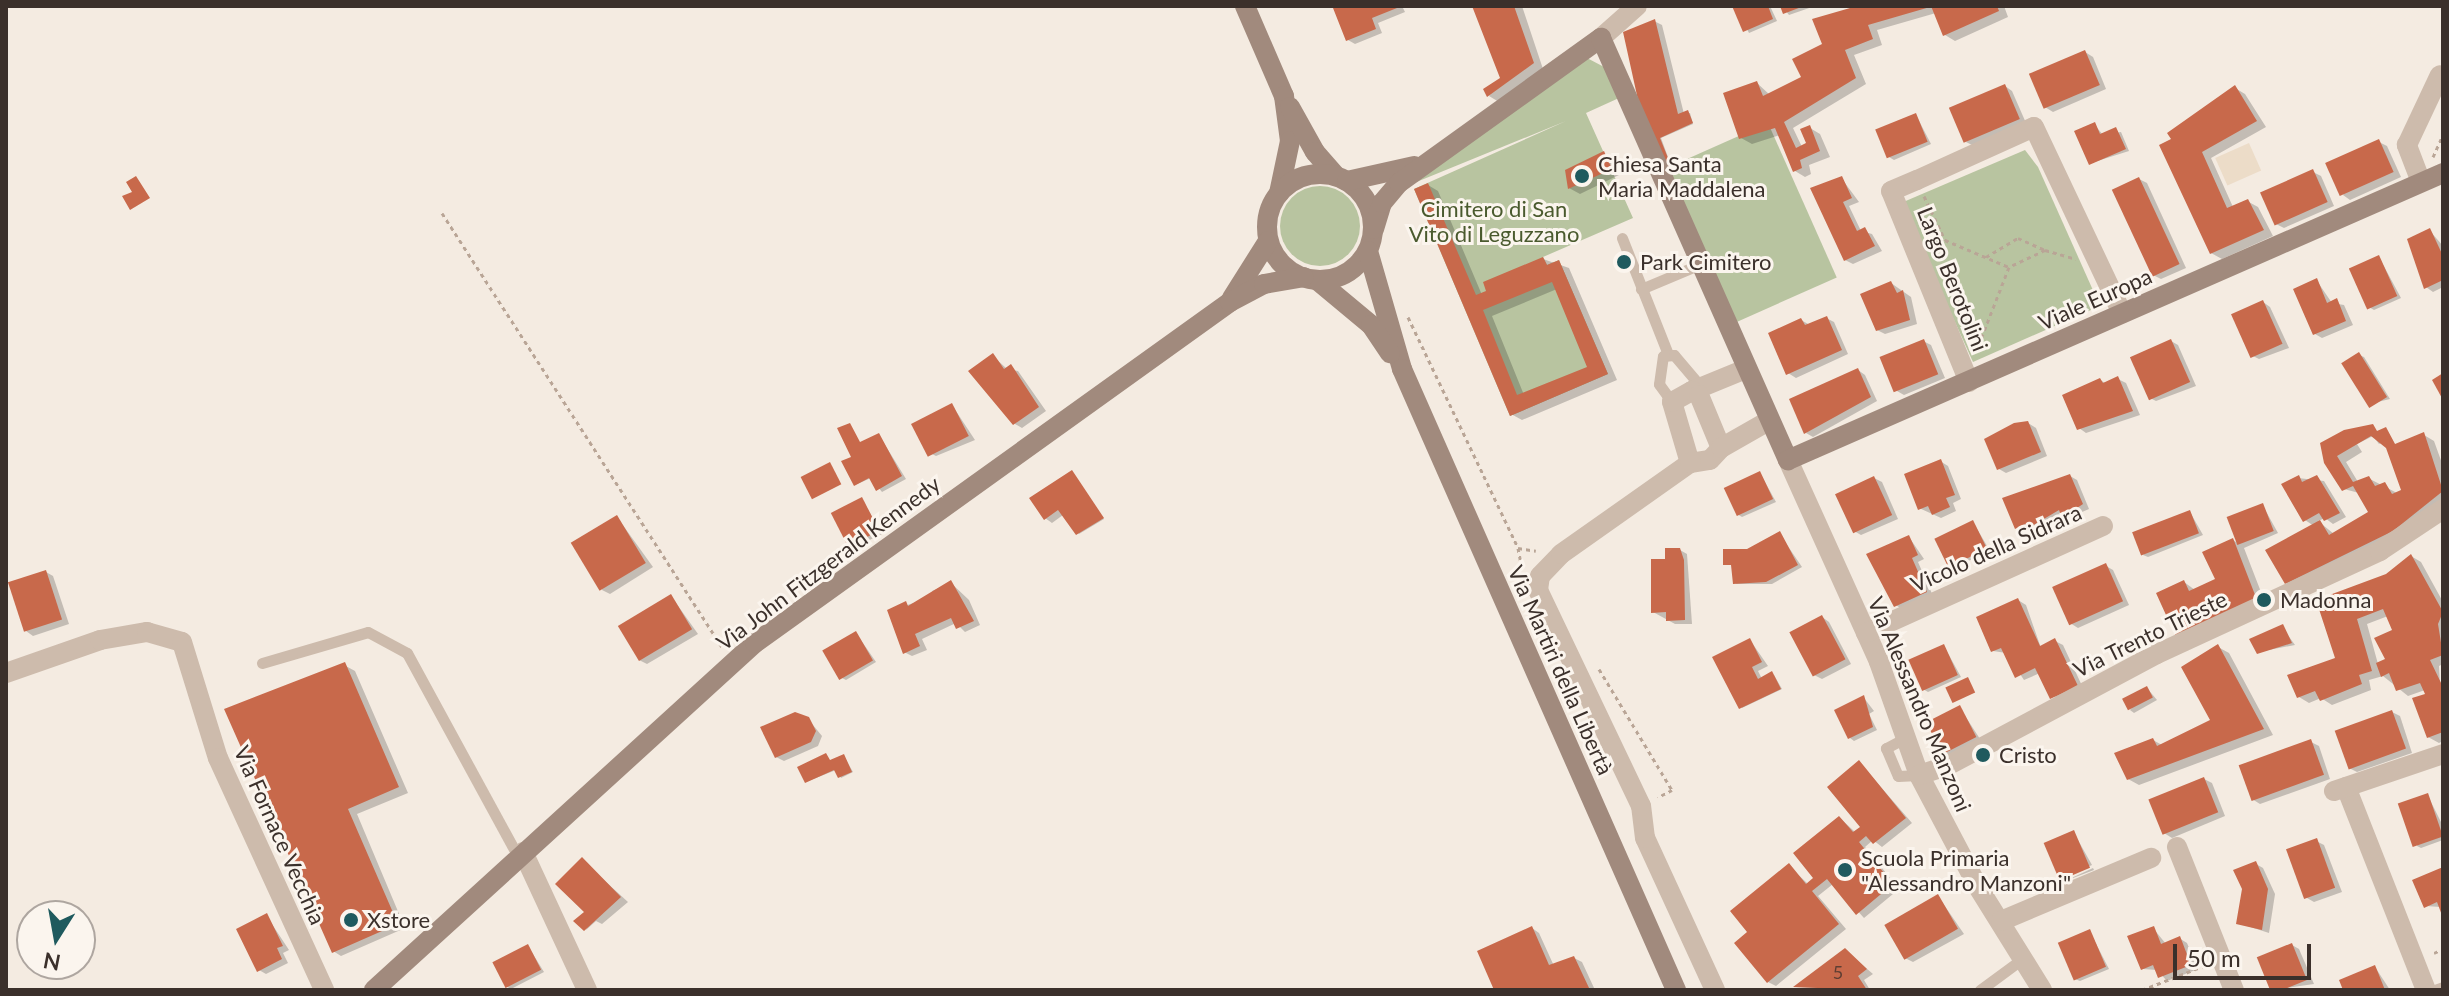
<!DOCTYPE html>
<meta charset="utf-8">
<style>
body{margin:0}
#map{position:relative;width:2449px;height:996px;overflow:hidden;background:#f4ebe1;font-family:Lato,sans-serif}
div>[style]{position:absolute}
.green>*{inset:0;background:#b8c4a0;transform-origin:0 0}
.round{border-radius:50%}
.plaza>*{inset:0;background:#ecdcc8;transform-origin:0 0}
.shadow>*{inset:0;background:#0003}
.building>*{inset:0;background:#c8694b;transform-origin:0 0}
.path>*{height:3px;margin-top:-1.5px;transform-origin:0;background:repeating-linear-gradient(90deg,#b9a596 0 4px,transparent 0 8px)}
.lane>*{height:11px;margin:-5.5px;padding:0 5.5px;transform-origin:5.5px;border-radius:5.5px;background:#cdbbac}
.street>*{height:20px;margin:-10px;padding:0 10px;transform-origin:10px;border-radius:10px;background:#cdbbac}
.secondary>*{height:20px;margin:-10px;padding:0 10px;transform-origin:10px;border-radius:10px;background:#a18a7d}
.secondary>.ring{margin:-10px;padding:0;box-sizing:content-box;background:none;border:20px solid #a18a7d;border-radius:50%}
.dots>*{width:22px;height:22px;translate:-50% -50%;box-sizing:border-box;border:4px solid #fbf5ee;border-radius:50%}
span{translate:-50% -50%;white-space:nowrap;text-align:center;line-height:1.15;-webkit-text-stroke:6px #fbf5ee;paint-order:stroke}
.number-label{font-size:18px;color:#5e3e33}
.number-label span{-webkit-text-stroke-width:0}
.poi-label{font-size:22px;color:#3b302b}
.left{translate:0 -50%;text-align:left}
.park-label{font-size:22px;color:#4a5a2e}
.street-label{font-size:22px;color:#3b302b}
.frame{position:absolute;inset:0;border:8px solid #3b302b;pointer-events:none}
.north{position:absolute;left:16px;top:900px;width:80px;height:80px;box-sizing:border-box;background:#fbf5ee;border:2px solid #aea6a0;border-radius:50%;rotate:191deg;font-size:22px;font-weight:700;line-height:32px;text-align:center;color:#3b302b}
.north::after{content:'';display:block;margin:auto;width:28px;height:36px;background:#1f5a5e;clip-path:polygon(50% 0,100% 100%,50% 72%,0 100%)}
.scale{position:absolute;left:2173px;top:944px;width:138px;height:36px;box-sizing:border-box;border:4px solid #3b302b;border-top:0;padding-left:10px;font-size:24px;line-height:28px;white-space:nowrap;color:#3b302b;-webkit-text-stroke:6px #fbf5ee;paint-order:stroke}
</style>
<div id="map">
<div class="green">
<i style="clip-path:polygon(1587px 58px,1606px 68px,1619px 98px,1586px 113px,1633px 218px,1543px 257px,1547px 265px,1559px 260px,1608px 374px,1510px 416px,1414px 189px,1566px 121px,1414px 183px)"></i>
<i style="left:1768px;top:123px;width:169px;height:112px;rotate:66deg"></i>
<i style="clip-path:polygon(2025px 150px,2038px 167px,2100px 306px,1973px 362px,1901px 203px)"></i>
<i class="round" style="left:1280px;top:186px;width:80px;height:80px"></i>
</div>
<div class="plaza">
<i style="left:2249px;top:143px;width:30px;height:37px;rotate:66deg"></i>
</div>
<div class="shadow">
<i style="clip-path:polygon(1342px 6px,1402px 6px,1405px 12px,1378px 23px,1382px 33px,1355px 44px,1348px 40px)"></i>
<i style="clip-path:polygon(1474px 6px,1522px 6px,1543px 69px,1499px 102px,1489px 96px,1502px 79px)"></i>
<i style="clip-path:polygon(1735px 6px,1770px 6px,1777px 21px,1749px 33px)"></i>
<i style="clip-path:polygon(1782px 6px,1815px 6px,1789px 15px)"></i>
<i style="clip-path:polygon(1859px 6px,2004px 6px,2008px 17px,1955px 41px,1945px 35px,1936px 13px,1877px 30px,1882px 45px,1854px 55px,1866px 84px,1793px 128px,1802px 147px,1808px 144px,1810px 128px,1820px 134px,1830px 157px,1809px 165px,1811px 174px,1805px 177px,1795px 171px,1780px 135px,1752px 144px,1741px 138px,1757px 83px,1770px 95px,1804px 78px)"></i>
<i style="clip-path:polygon(1654px 21px,1662px 25px,1684px 114px,1690px 113px,1693px 124px,1661px 138px,1672px 168px,1668px 171px,1648px 124px)"></i>
<i style="clip-path:polygon(2085px 52px,2093px 57px,2106px 89px,2053px 112px,2045px 107px)"></i>
<i style="clip-path:polygon(2005px 86px,2012px 91px,2026px 123px,1974px 146px,1966px 142px)"></i>
<i style="clip-path:polygon(2235px 88px,2245px 94px,2266px 127px,2211px 158px,2233px 207px,2247px 201px,2258px 207px,2273px 236px,2222px 259px,2211px 253px,2174px 140px)"></i>
<i style="clip-path:polygon(1916px 115px,1931px 144px,1894px 160px,1889px 157px)"></i>
<i style="clip-path:polygon(2094px 124px,2103px 135px,2121px 132px,2129px 151px,2091px 163px)"></i>
<i style="clip-path:polygon(2379px 142px,2387px 146px,2401px 177px,2350px 200px,2343px 195px)"></i>
<i style="clip-path:polygon(1604px 154px,1615px 160px,1621px 174px,1580px 194px,1569px 188px)"></i>
<i style="clip-path:polygon(2313px 172px,2321px 176px,2334px 206px,2284px 228px,2276px 224px)"></i>
<i style="clip-path:polygon(1842px 179px,1859px 202px,1849px 206px,1861px 231px,1872px 234px,1882px 251px,1853px 264px,1845px 260px)"></i>
<i style="clip-path:polygon(2139px 179px,2147px 183px,2186px 268px,2161px 279px,2153px 275px)"></i>
<i style="clip-path:polygon(evenodd,1428px 185px,1438px 191px,1482px 295px,1543px 259px,1569px 268px,1617px 380px,1522px 420px,1511px 414px,1428px 185px,1557px 289px,1589px 368px,1524px 395px,1492px 316px,1557px 289px)"></i>
<i style="clip-path:polygon(2430px 231px,2443px 246px,2443px 287px,2433px 292px,2426px 287px)"></i>
<i style="clip-path:polygon(2379px 257px,2401px 298px,2374px 310px,2369px 307px)"></i>
<i style="clip-path:polygon(2317px 281px,2332px 303px,2344px 305px,2353px 325px,2322px 338px,2315px 334px)"></i>
<i style="clip-path:polygon(1891px 283px,1911px 297px,1917px 324px,1885px 334px,1877px 330px)"></i>
<i style="clip-path:polygon(2263px 302px,2270px 307px,2289px 348px,2259px 359px,2251px 355px)"></i>
<i style="clip-path:polygon(1826px 318px,1834px 322px,1848px 354px,1796px 378px,1788px 373px,1801px 320px,1810px 325px)"></i>
<i style="clip-path:polygon(1923px 341px,1931px 345px,1945px 378px,1904px 395px,1897px 391px)"></i>
<i style="clip-path:polygon(2171px 341px,2178px 345px,2196px 386px,2156px 401px,2148px 397px)"></i>
<i style="clip-path:polygon(2359px 355px,2364px 357px,2390px 399px,2369px 404px)"></i>
<i style="clip-path:polygon(993px 356px,1007px 369px,1018px 371px,1046px 411px,1022px 428px,1015px 424px)"></i>
<i style="clip-path:polygon(1858px 370px,1865px 375px,1877px 401px,1813px 437px,1806px 433px)"></i>
<i style="clip-path:polygon(2118px 379px,2126px 383px,2140px 415px,2086px 433px,2079px 428px,2100px 380px,2107px 384px)"></i>
<i style="clip-path:polygon(952px 405px,975px 440px,936px 456px,928px 452px)"></i>
<i style="clip-path:polygon(2028px 423px,2036px 428px,2047px 456px,2006px 473px,1999px 469px)"></i>
<i style="clip-path:polygon(evenodd,2386px 429px,2396px 446px,2424px 435px,2434px 441px,2443px 466px,2443px 505px,2297px 589px,2286px 583px,2314px 526px,2305px 520px,2298px 478px,2324px 481px,2346px 517px,2333px 524px,2325px 518px,2318px 521px,2334px 534px,2371px 513px,2359px 493px,2344px 489px,2323px 445px,2386px 429px,2373px 436px,2379px 444px,2385px 441px,2403px 491px,2397px 493px,2368px 478px,2358px 482px,2346px 462px,2362px 452px,2357px 444px,2373px 436px)"></i>
<i style="clip-path:polygon(879px 435px,906px 479px,882px 492px,871px 478px,855px 485px,863px 459px)"></i>
<i style="clip-path:polygon(1940px 461px,1948px 466px,1961px 499px,1953px 503px,1956px 511px,1941px 518px,1919px 508px)"></i>
<i style="clip-path:polygon(1072px 472px,1104px 519px,1079px 534px,1063px 515px,1052px 523px,1045px 518px)"></i>
<i style="clip-path:polygon(1760px 473px,1776px 502px,1742px 517px,1737px 514px)"></i>
<i style="clip-path:polygon(2070px 476px,2077px 480px,2089px 509px,2036px 532px,2016px 527px,2004px 499px)"></i>
<i style="clip-path:polygon(1874px 478px,1882px 482px,1898px 519px,1861px 535px,1854px 531px)"></i>
<i style="clip-path:polygon(862px 499px,882px 534px,853px 548px,848px 545px)"></i>
<i style="clip-path:polygon(2263px 506px,2278px 533px,2244px 548px,2266px 605px,2188px 641px,2184px 582px,2195px 590px,2217px 580px,2233px 540px,2239px 544px)"></i>
<i style="clip-path:polygon(2190px 512px,2203px 535px,2148px 557px,2143px 555px)"></i>
<i style="clip-path:polygon(617px 517px,653px 567px,610px 594px,602px 590px)"></i>
<i style="clip-path:polygon(1973px 522px,1990px 551px,1953px 568px,1949px 566px)"></i>
<i style="clip-path:polygon(1779px 533px,1802px 567px,1772px 584px,1736px 584px,1749px 551px)"></i>
<i style="clip-path:polygon(1909px 537px,1924px 559px,1918px 562px,1933px 596px,1903px 610px,1896px 605px)"></i>
<i style="clip-path:polygon(1680px 550px,1687px 554px,1692px 624px,1675px 624px,1653px 612px,1667px 561px)"></i>
<i style="clip-path:polygon(evenodd,2411px 556px,2421px 562px,2443px 602px,2443px 664px,2439px 666px,2443px 741px,2439px 743px,2428px 737px,2425px 690px,2408px 696px,2383px 676px,2369px 680px,2371px 690px,2332px 705px,2321px 698px,2309px 703px,2299px 697px,2337px 659px,2318px 601px,2387px 576px,2411px 556px,2388px 616px,2394px 631px,2388px 660px,2378px 664px,2367px 624px,2388px 616px)"></i>
<i style="clip-path:polygon(2106px 566px,2113px 570px,2129px 605px,2078px 628px,2070px 623px)"></i>
<i style="clip-path:polygon(46px 572px,53px 576px,69px 624px,33px 636px,26px 631px)"></i>
<i style="clip-path:polygon(951px 583px,969px 600px,980px 625px,965px 632px,956px 623px,922px 639px,927px 650px,912px 656px,904px 652px,889px 611px,935px 596px,932px 591px)"></i>
<i style="clip-path:polygon(671px 596px,698px 634px,647px 664px,639px 660px)"></i>
<i style="clip-path:polygon(2018px 600px,2026px 605px,2041px 648px,2055px 641px,2063px 645px,2084px 690px,2059px 702px,2040px 673px,2024px 680px,2006px 653px,1993px 651px)"></i>
<i style="clip-path:polygon(1822px 617px,1829px 622px,1851px 664px,1822px 679px,1814px 675px)"></i>
<i style="clip-path:polygon(2282px 627px,2295px 645px,2258px 652px)"></i>
<i style="clip-path:polygon(856px 633px,876px 662px,846px 680px,842px 678px)"></i>
<i style="clip-path:polygon(1750px 640px,1768px 666px,1758px 671px,1762px 679px,1774px 675px,1782px 689px,1742px 708px)"></i>
<i style="clip-path:polygon(1944px 646px,1961px 677px,1928px 692px,1923px 689px)"></i>
<i style="clip-path:polygon(2218px 647px,2229px 653px,2273px 735px,2139px 785px,2128px 779px,2153px 740px,2162px 745px,2213px 721px)"></i>
<i style="clip-path:polygon(344px 665px,355px 671px,408px 793px,357px 814px,405px 928px,341px 956px,333px 951px)"></i>
<i style="clip-path:polygon(2147px 688px,2157px 700px,2134px 713px,2130px 710px)"></i>
<i style="clip-path:polygon(1864px 698px,1874px 711px,1869px 714px,1877px 730px,1854px 741px,1850px 738px)"></i>
<i style="clip-path:polygon(1960px 708px,1980px 739px,1949px 755px,1944px 753px)"></i>
<i style="clip-path:polygon(2392px 712px,2400px 716px,2412px 753px,2357px 772px,2349px 768px)"></i>
<i style="clip-path:polygon(808px 719px,822px 736px,818px 746px,784px 761px,776px 757px)"></i>
<i style="clip-path:polygon(2311px 742px,2319px 746px,2330px 779px,2260px 804px,2252px 799px)"></i>
<i style="clip-path:polygon(844px 756px,853px 772px,841px 778px,836px 770px,806px 782px)"></i>
<i style="clip-path:polygon(1860px 763px,1912px 823px,1882px 847px,1873px 840px,1865px 847px,1899px 889px,1864px 918px,1833px 884px,1818px 896px,1846px 929px,1776px 986px,1768px 982px,1750px 932px,1789px 866px,1808px 884px,1816px 878px,1840px 818px,1855px 832px,1862px 827px)"></i>
<i style="clip-path:polygon(2204px 779px,2212px 783px,2225px 816px,2172px 838px,2164px 833px)"></i>
<i style="clip-path:polygon(2428px 796px,2443px 826px,2443px 840px,2421px 848px,2417px 846px)"></i>
<i style="clip-path:polygon(2074px 833px,2092px 865px,2063px 878px)"></i>
<i style="clip-path:polygon(2316px 841px,2324px 845px,2342px 892px,2314px 902px,2307px 898px)"></i>
<i style="clip-path:polygon(582px 860px,628px 902px,602px 924px,596px 921px,586px 930px,591px 919px)"></i>
<i style="clip-path:polygon(2256px 864px,2263px 868px,2275px 894px,2269px 933px,2238px 923px,2244px 889px)"></i>
<i style="clip-path:polygon(2093px 868px,2094px 870px,2065px 881px)"></i>
<i style="clip-path:polygon(2443px 869px,2443px 913px,2441px 907px,2425px 906px)"></i>
<i style="clip-path:polygon(1938px 896px,1964px 934px,1913px 962px,1905px 958px)"></i>
<i style="clip-path:polygon(266px 915px,289px 950px,283px 953px,288px 963px,266px 974px,259px 970px)"></i>
<i style="clip-path:polygon(1532px 928px,1539px 933px,1554px 966px,1574px 958px,1582px 962px,1595px 990px,1496px 990px)"></i>
<i style="clip-path:polygon(2153px 928px,2166px 944px,2179px 938px,2187px 943px,2198px 969px,2167px 981px,2157px 970px,2143px 969px)"></i>
<i style="clip-path:polygon(2090px 932px,2109px 969px,2080px 981px,2075px 979px)"></i>
<i style="clip-path:polygon(2292px 945px,2299px 949px,2314px 984px,2272px 990px,2259px 958px)"></i>
<i style="clip-path:polygon(528px 946px,544px 972px,511px 989px,506px 986px)"></i>
<i style="clip-path:polygon(1845px 950px,1873px 974px,1864px 980px,1870px 990px,1796px 987px)"></i>
<i style="clip-path:polygon(2375px 967px,2390px 990px,2345px 990px)"></i>
</div>
<div class="building">
<i style="clip-path:polygon(1338px 6px,1402px 6px,1372px 18px,1376px 29px,1346px 41px,1333px 8px)"></i>
<i style="clip-path:polygon(1472px 6px,1514px 6px,1534px 63px,1487px 97px,1483px 89px,1500px 78px)"></i>
<i style="clip-path:polygon(1732px 6px,1768px 6px,1773px 19px,1743px 32px)"></i>
<i style="clip-path:polygon(1780px 6px,1804px 6px,1783px 14px)"></i>
<i style="clip-path:polygon(1857px 6px,1930px 7px,1868px 25px,1873px 39px,1845px 50px,1856px 78px,1784px 122px,1796px 148px,1806px 143px,1800px 129px,1810px 125px,1820px 151px,1800px 160px,1802px 168px,1793px 172px,1775px 128px,1739px 139px,1723px 93px,1757px 81px,1763px 96px,1801px 77px,1792px 59px,1822px 44px,1812px 19px)"></i>
<i style="clip-path:polygon(1931px 6px,1997px 6px,1999px 11px,1943px 36px)"></i>
<i style="clip-path:polygon(1655px 19px,1678px 114px,1688px 110px,1693px 123px,1660px 138px,1672px 168px,1665px 171px,1638px 100px,1623px 32px)"></i>
<i style="left:2085px;top:50px;width:38px;height:61px;rotate:67deg"></i>
<i style="left:2005px;top:84px;width:38px;height:61px;rotate:67deg"></i>
<i style="clip-path:polygon(2235px 85px,2257px 121px,2202px 152px,2227px 208px,2248px 199px,2264px 230px,2210px 254px,2159px 145px,2171px 139px,2167px 133px)"></i>
<i style="left:1916px;top:113px;width:31px;height:44px;rotate:68deg"></i>
<i style="clip-path:polygon(2095px 122px,2100px 134px,2116px 127px,2126px 149px,2089px 165px,2074px 131px)"></i>
<i style="left:2379px;top:139px;width:36px;height:59px;rotate:66deg"></i>
<i style="clip-path:polygon(1604px 151px,1612px 169px,1568px 189px,1565px 170px)"></i>
<i style="left:2313px;top:169px;width:36px;height:58px;rotate:66deg"></i>
<i style="clip-path:polygon(136px 176px,150px 198px,130px 210px,122px 196px,132px 192px,126px 182px)"></i>
<i style="clip-path:polygon(1842px 176px,1852px 198px,1843px 202px,1857px 231px,1865px 227px,1875px 246px,1844px 261px,1810px 188px)"></i>
<i style="left:2139px;top:177px;width:96px;height:30px;rotate:65deg"></i>
<i style="clip-path:polygon(evenodd,1428px 183px,1476px 295px,1486px 291px,1483px 282px,1543px 257px,1547px 265px,1559px 260px,1608px 374px,1510px 416px,1414px 189px,1428px 183px,1552px 282px,1587px 367px,1517px 395px,1483px 310px,1552px 282px)"></i>
<i style="clip-path:polygon(2430px 228px,2443px 256px,2443px 280px,2424px 289px,2407px 239px)"></i>
<i style="left:2379px;top:255px;width:45px;height:33px;rotate:66deg"></i>
<i style="clip-path:polygon(2317px 278px,2327px 303px,2337px 298px,2346px 321px,2313px 335px,2293px 289px)"></i>
<i style="clip-path:polygon(1891px 281px,1897px 293px,1903px 290px,1910px 320px,1876px 331px,1860px 294px)"></i>
<i style="left:2263px;top:300px;width:48px;height:35px;rotate:66deg"></i>
<i style="clip-path:polygon(1827px 316px,1842px 350px,1786px 375px,1768px 333px,1801px 318px,1805px 325px)"></i>
<i style="left:1924px;top:339px;width:38px;height:48px;rotate:68deg"></i>
<i style="left:2171px;top:339px;width:47px;height:45px;rotate:66deg"></i>
<i style="left:2359px;top:352px;width:53px;height:21px;rotate:58deg"></i>
<i style="clip-path:polygon(993px 353px,1004px 369px,1011px 364px,1039px 407px,1013px 425px,968px 371px)"></i>
<i style="clip-path:polygon(1858px 368px,1871px 397px,1804px 434px,1789px 399px)"></i>
<i style="clip-path:polygon(2443px 373px,2443px 400px,2432px 380px)"></i>
<i style="clip-path:polygon(2118px 376px,2133px 411px,2077px 430px,2062px 395px,2100px 378px,2103px 383px)"></i>
<i style="left:952px;top:403px;width:37px;height:46px;rotate:63deg"></i>
<i style="clip-path:polygon(2028px 421px,2041px 452px,1997px 470px,1984px 439px,2014px 423px)"></i>
<i style="clip-path:polygon(850px 423px,860px 442px,879px 433px,902px 476px,876px 491px,869px 478px,854px 486px,841px 461px,851px 457px,837px 428px)"></i>
<i style="clip-path:polygon(evenodd,2373px 424px,2377px 431px,2386px 427px,2395px 444px,2424px 432px,2443px 491px,2393px 531px,2285px 584px,2265px 550px,2320px 520px,2329px 535px,2368px 512px,2353px 486px,2342px 491px,2324px 463px,2320px 443px,2344px 430px,2373px 424px,2371px 436px,2386px 448px,2401px 490px,2392px 494px,2385px 482px,2375px 486px,2369px 476px,2353px 482px,2337px 456px,2371px 436px)"></i>
<i style="clip-path:polygon(1941px 459px,1955px 495px,1946px 498px,1950px 507px,1932px 515px,1928px 506px,1918px 510px,1904px 474px)"></i>
<i style="left:830px;top:462px;width:25px;height:33px;rotate:63deg"></i>
<i style="clip-path:polygon(1072px 470px,1104px 518px,1076px 535px,1058px 510px,1044px 520px,1029px 498px)"></i>
<i style="left:1760px;top:471px;width:31px;height:40px;rotate:65deg"></i>
<i style="clip-path:polygon(2070px 474px,2083px 504px,2062px 518px,2059px 510px,2027px 529px,2025px 524px,2015px 529px,2002px 498px)"></i>
<i style="clip-path:polygon(2299px 475px,2302px 482px,2317px 475px,2340px 513px,2324px 521px,2319px 513px,2303px 522px,2281px 484px)"></i>
<i style="left:1874px;top:476px;width:43px;height:43px;rotate:65deg"></i>
<i style="left:862px;top:497px;width:38px;height:35px;rotate:63deg"></i>
<i style="left:2263px;top:503px;width:30px;height:39px;rotate:69deg"></i>
<i style="left:2190px;top:510px;width:25px;height:62px;rotate:69deg"></i>
<i style="left:617px;top:515px;width:56px;height:54px;rotate:59deg"></i>
<i style="left:1973px;top:520px;width:32px;height:43px;rotate:64deg"></i>
<i style="clip-path:polygon(1780px 531px,1798px 565px,1766px 582px,1733px 584px,1731px 565px,1723px 565px,1723px 549px,1747px 549px)"></i>
<i style="clip-path:polygon(1909px 535px,1918px 555px,1912px 558px,1927px 592px,1894px 607px,1866px 554px)"></i>
<i style="clip-path:polygon(2233px 538px,2257px 600px,2176px 637px,2156px 593px,2184px 580px,2189px 591px,2215px 579px,2202px 552px)"></i>
<i style="clip-path:polygon(1665px 548px,1680px 548px,1684px 560px,1685px 620px,1666px 621px,1666px 612px,1651px 613px,1651px 559px,1665px 559px)"></i>
<i style="clip-path:polygon(2411px 554px,2443px 612px,2438px 624px,2443px 655px,2430px 660px,2443px 687px,2443px 732px,2427px 738px,2412px 698px,2425px 694px,2420px 683px,2396px 691px,2389px 673px,2381px 677px,2376px 663px,2385px 659px,2374px 638px,2392px 630px,2383px 609px,2357px 619px,2372px 671px,2359px 675px,2362px 684px,2320px 701px,2315px 691px,2297px 698px,2287px 675px,2335px 658px,2316px 600px,2386px 574px)"></i>
<i style="left:2106px;top:563px;width:42px;height:59px;rotate:66deg"></i>
<i style="left:46px;top:570px;width:52px;height:40px;rotate:72deg"></i>
<i style="clip-path:polygon(951px 580px,974px 621px,956px 629px,951px 618px,915px 634px,920px 646px,903px 654px,887px 610px,906px 601px,908px 606px)"></i>
<i style="left:671px;top:594px;width:41px;height:62px;rotate:59deg"></i>
<i style="clip-path:polygon(2018px 598px,2040px 646px,2055px 638px,2078px 686px,2050px 699px,2035px 668px,2015px 678px,2001px 648px,1991px 652px,1976px 617px)"></i>
<i style="left:1822px;top:615px;width:50px;height:37px;rotate:62deg"></i>
<i style="clip-path:polygon(2283px 624px,2292px 643px,2257px 654px,2249px 639px)"></i>
<i style="left:856px;top:631px;width:34px;height:39px;rotate:60deg"></i>
<i style="clip-path:polygon(1750px 638px,1762px 662px,1752px 667px,1758px 679px,1772px 671px,1781px 689px,1739px 709px,1712px 657px)"></i>
<i style="left:1944px;top:644px;width:34px;height:39px;rotate:66deg"></i>
<i style="clip-path:polygon(2218px 644px,2264px 729px,2127px 780px,2114px 753px,2153px 738px,2157px 746px,2210px 720px,2181px 667px)"></i>
<i style="clip-path:polygon(345px 662px,399px 787px,348px 809px,398px 924px,332px 953px,224px 709px)"></i>
<i style="left:1968px;top:677px;width:17px;height:25px;rotate:65deg"></i>
<i style="left:2147px;top:686px;width:13px;height:28px;rotate:63deg"></i>
<i style="clip-path:polygon(1864px 695px,1873px 727px,1848px 739px,1834px 710px)"></i>
<i style="left:1960px;top:705px;width:36px;height:38px;rotate:63deg"></i>
<i style="left:2392px;top:710px;width:41px;height:61px;rotate:70deg"></i>
<i style="clip-path:polygon(795px 712px,809px 717px,816px 731px,811px 742px,775px 758px,760px 727px)"></i>
<i style="left:2311px;top:739px;width:38px;height:77px;rotate:70deg"></i>
<i style="clip-path:polygon(826px 753px,830px 760px,844px 754px,852px 772px,838px 778px,834px 770px,805px 783px,797px 767px)"></i>
<i style="clip-path:polygon(1859px 760px,1906px 818px,1873px 844px,1866px 836px,1859px 842px,1893px 884px,1856px 915px,1827px 879px,1812px 891px,1839px 924px,1767px 983px,1734px 943px,1747px 932px,1730px 911px,1789px 863px,1806px 884px,1813px 878px,1793px 853px,1839px 816px,1853px 832px,1860px 827px,1827px 787px)"></i>
<i style="left:2204px;top:777px;width:38px;height:60px;rotate:68deg"></i>
<i style="left:2428px;top:793px;width:46px;height:32px;rotate:71deg"></i>
<i style="left:2074px;top:830px;width:41px;height:33px;rotate:67deg"></i>
<i style="left:2317px;top:838px;width:53px;height:33px;rotate:70deg"></i>
<i style="clip-path:polygon(582px 857px,621px 897px,584px 931px,573px 921px,584px 912px,555px 884px)"></i>
<i style="clip-path:polygon(2256px 861px,2268px 889px,2262px 930px,2236px 924px,2242px 889px,2233px 870px)"></i>
<i style="clip-path:polygon(2443px 867px,2443px 918px,2437px 902px,2424px 908px,2412px 880px)"></i>
<i style="left:1938px;top:894px;width:40px;height:62px;rotate:60deg"></i>
<i style="clip-path:polygon(267px 913px,283px 946px,277px 948px,282px 959px,257px 972px,236px 929px)"></i>
<i style="clip-path:polygon(1532px 926px,1549px 965px,1574px 956px,1590px 990px,1494px 990px,1477px 951px)"></i>
<i style="clip-path:polygon(2154px 926px,2161px 944px,2180px 936px,2191px 965px,2158px 978px,2153px 965px,2141px 970px,2127px 936px)"></i>
<i style="left:2090px;top:929px;width:41px;height:35px;rotate:67deg"></i>
<i style="left:2292px;top:943px;width:40px;height:38px;rotate:68deg"></i>
<i style="left:528px;top:944px;width:29px;height:40px;rotate:63deg"></i>
<i style="clip-path:polygon(1845px 948px,1867px 969px,1858px 976px,1867px 990px,1793px 987px)"></i>
<i style="clip-path:polygon(2375px 965px,2385px 990px,2343px 990px,2339px 980px)"></i>
</div>
<div class="path">
<i style="left:2433px;top:157px;width:24px;rotate:-66deg"></i>
<i style="left:1924px;top:196px;width:49px;rotate:64.5deg"></i>
<i style="left:1945px;top:240px;width:69px;rotate:22.9deg"></i>
<i style="left:2009px;top:267px;width:88px;rotate:111.3deg"></i>
<i style="left:442px;top:213px;width:516px;rotate:57.17deg"></i>
<i style="left:2045px;top:250px;width:32px;rotate:16deg"></i>
<i style="left:1986px;top:257px;width:37px;rotate:-31deg"></i>
<i style="left:2018px;top:238px;width:30px;rotate:24deg"></i>
<i style="left:2045px;top:250px;width:38px;rotate:155deg"></i>
<i style="left:1408px;top:317px;width:256px;rotate:64.5deg"></i>
<i style="left:1518px;top:548px;width:18px;rotate:9deg"></i>
<i style="left:1518px;top:548px;width:20px;rotate:79deg"></i>
<i style="left:1599px;top:669px;width:141px;rotate:58.9deg"></i>
<i style="left:1672px;top:790px;width:16px;rotate:153deg"></i>
<i style="left:2434px;top:953px;width:10px;rotate:-24deg"></i>
<i style="left:2142px;top:990px;width:66px;rotate:-21.5deg"></i>
</div>
<div class="lane">
<i style="left:1622px;top:238px;width:125px;rotate:68.4deg"></i>
<i style="left:1641px;top:289px;width:62px;rotate:-22.8deg"></i>
<i style="left:1672px;top:402px;width:22px;rotate:-126deg"></i>
<i style="left:1659px;top:384px;width:28px;rotate:-82deg"></i>
<i style="left:1663px;top:356px;width:11px;rotate:-5deg"></i>
<i style="left:1674px;top:355px;width:43px;rotate:49.7deg"></i>
<i style="left:262px;top:663px;width:110px;rotate:-16.3deg"></i>
<i style="left:368px;top:632px;width:44px;rotate:28.3deg"></i>
<i style="left:407px;top:653px;width:232px;rotate:61.4deg"></i>
<i style="left:1907px;top:737px;width:24px;rotate:152deg"></i>
<i style="left:1886px;top:748px;width:30px;rotate:67deg"></i>
<i style="left:1898px;top:776px;width:21px;rotate:-3deg"></i>
<i style="left:1980px;top:990px;width:52px;rotate:-36.4deg"></i>
<i style="left:2435px;top:990px;width:9px;rotate:-21deg"></i>
</div>
<div class="street">
<i style="left:1601px;top:38px;width:48px;rotate:-41.6deg"></i>
<i style="left:2421px;top:182px;width:40px;rotate:-111deg"></i>
<i style="left:2407px;top:145px;width:77px;rotate:-64.8deg"></i>
<i style="left:1969px;top:382px;width:206px;rotate:-112.2deg"></i>
<i style="left:1891px;top:191px;width:28px;rotate:-23deg"></i>
<i style="left:1917px;top:180px;width:128px;rotate:-24.4deg"></i>
<i style="left:2034px;top:127px;width:206px;rotate:64.7deg"></i>
<i style="left:1692px;top:391px;width:58px;rotate:-22.2deg"></i>
<i style="left:1788px;top:460px;width:222px;rotate:65.7deg"></i>
<i style="left:1879px;top:662px;width:120px;rotate:70.5deg"></i>
<i style="left:1919px;top:775px;width:127px;rotate:62.2deg"></i>
<i style="left:1978px;top:887px;width:121px;rotate:58.1deg"></i>
<i style="left:1690px;top:463px;width:64px;rotate:-106.4deg"></i>
<i style="left:1672px;top:402px;width:23px;rotate:-29deg"></i>
<i style="left:1692px;top:391px;width:8px;rotate:30deg"></i>
<i style="left:1699px;top:395px;width:57px;rotate:67.5deg"></i>
<i style="left:1866px;top:633px;width:260px;rotate:-24.3deg"></i>
<i style="left:6px;top:673px;width:100px;rotate:-19.3deg"></i>
<i style="left:100px;top:640px;width:48px;rotate:-9.7deg"></i>
<i style="left:147px;top:632px;width:36px;rotate:16deg"></i>
<i style="left:182px;top:642px;width:121px;rotate:72.8deg"></i>
<i style="left:218px;top:758px;width:255px;rotate:65.4deg"></i>
<i style="left:1919px;top:775px;width:29px;rotate:-18deg"></i>
<i style="left:1947px;top:766px;width:238px;rotate:-28.1deg"></i>
<i style="left:2157px;top:654px;width:246px;rotate:-24.8deg"></i>
<i style="left:2380px;top:551px;width:76px;rotate:-33.7deg"></i>
<i style="left:2346px;top:787px;width:218px;rotate:68.5deg"></i>
<i style="left:2334px;top:791px;width:115px;rotate:-18.7deg"></i>
<i style="left:2177px;top:847px;width:154px;rotate:68.3deg"></i>
<i style="left:523px;top:852px;width:152px;rotate:65.1deg"></i>
<i style="left:2001px;top:921px;width:163px;rotate:-22.8deg"></i>
<i style="left:1715px;top:990px;width:167px;rotate:-114.7deg"></i>
<i style="left:1645px;top:838px;width:32px;rotate:-97deg"></i>
<i style="left:1641px;top:806px;width:239px;rotate:-115.5deg"></i>
<i style="left:1538px;top:590px;width:14px;rotate:-82deg"></i>
<i style="left:1540px;top:576px;width:30px;rotate:-46deg"></i>
<i style="left:1561px;top:554px;width:158px;rotate:-35.2deg"></i>
<i style="left:1690px;top:463px;width:20px;rotate:-9deg"></i>
<i style="left:1710px;top:460px;width:16px;rotate:-47deg"></i>
<i style="left:1721px;top:448px;width:56px;rotate:-29.7deg"></i>
</div>
<div class="secondary">
<i style="left:1245px;top:6px;width:98px;rotate:66.6deg"></i>
<i style="left:1284px;top:96px;width:45px;rotate:82.4deg"></i>
<i style="left:1290px;top:141px;width:53px;rotate:101.9deg"></i>
<i style="left:1290px;top:107px;width:51px;rotate:60.9deg"></i>
<i style="left:1315px;top:152px;width:32px;rotate:49deg"></i>
<i class="ring" style="left:1267px;top:174px;width:86px;height:86px"></i>
<i style="left:1347px;top:181px;width:69px;rotate:-12.6deg"></i>
<i style="left:1374px;top:229px;width:27px;rotate:-73deg"></i>
<i style="left:1382px;top:203px;width:26px;rotate:-50deg"></i>
<i style="left:1399px;top:183px;width:249px;rotate:-35.7deg"></i>
<i style="left:1601px;top:38px;width:462px;rotate:66.1deg"></i>
<i style="left:1788px;top:460px;width:715px;rotate:-23.66deg"></i>
<i style="left:1368px;top:251px;width:123px;rotate:73.9deg"></i>
<i style="left:1402px;top:369px;width:679px;rotate:66.19deg"></i>
<i style="left:1317px;top:280px;width:70px;rotate:39.8deg"></i>
<i style="left:1371px;top:325px;width:34px;rotate:56deg"></i>
<i style="left:1232px;top:298px;width:67px;rotate:-57.7deg"></i>
<i style="left:374px;top:990px;width:515px;rotate:-42.33deg"></i>
<i style="left:755px;top:643px;width:585px;rotate:-35.67deg"></i>
<i style="left:1230px;top:302px;width:38px;rotate:-28deg"></i>
<i style="left:1264px;top:284px;width:40px;rotate:-10deg"></i>
</div>
<div class="dots">
<i style="left:1582px;top:176px;background:#1f5a5e"></i>
<i style="left:1624px;top:262px;background:#1f5a5e"></i>
<i style="left:2264px;top:600px;background:#1f5a5e"></i>
<i style="left:1983px;top:755px;background:#1f5a5e"></i>
<i style="left:1845px;top:870px;background:#1f5a5e"></i>
<i style="left:351px;top:920px;background:#1f5a5e"></i>
</div>
<div class="number-label">
<span style="left:1838px;top:972px">5</span>
</div>
<div class="poi-label">
<span class="left" style="left:1598px;top:176px">Chiesa Santa<br>Maria Maddalena</span>
<span class="left" style="left:1640px;top:262px">Park Cimitero</span>
<span class="left" style="left:2280px;top:600px">Madonna</span>
<span class="left" style="left:1999px;top:755px">Cristo</span>
<span class="left" style="left:1861px;top:870px">Scuola Primaria<br>"Alessandro Manzoni"</span>
<span class="left" style="left:367px;top:920px">Xstore</span>
</div>
<div class="park-label">
<span style="left:1494px;top:221px">Cimitero di San<br>Vito di Leguzzano</span>
</div>
<div class="street-label">
<span style="left:1953px;top:279px;rotate:68deg">Largo Berotolini</span>
<span style="left:2095px;top:299px;rotate:-24deg">Viale Europa</span>
<span style="left:1996px;top:548px;rotate:-24deg">Vicolo della Sidrara</span>
<span style="left:828px;top:563px;rotate:-37deg">Via John Fitzgerald Kennedy</span>
<span style="left:2150px;top:634px;rotate:-26deg">Via Trento Trieste</span>
<span style="left:1561px;top:670px;rotate:66deg">Via Martiri della Libertà</span>
<span style="left:1920px;top:704px;rotate:67deg">Via Alessandro Manzoni</span>
<span style="left:280px;top:835px;rotate:66deg">Via Fornace Vecchia</span>
</div>
<div class="frame"></div>
<div class="north">N</div>
<div class="scale">50 m</div>
</div>
